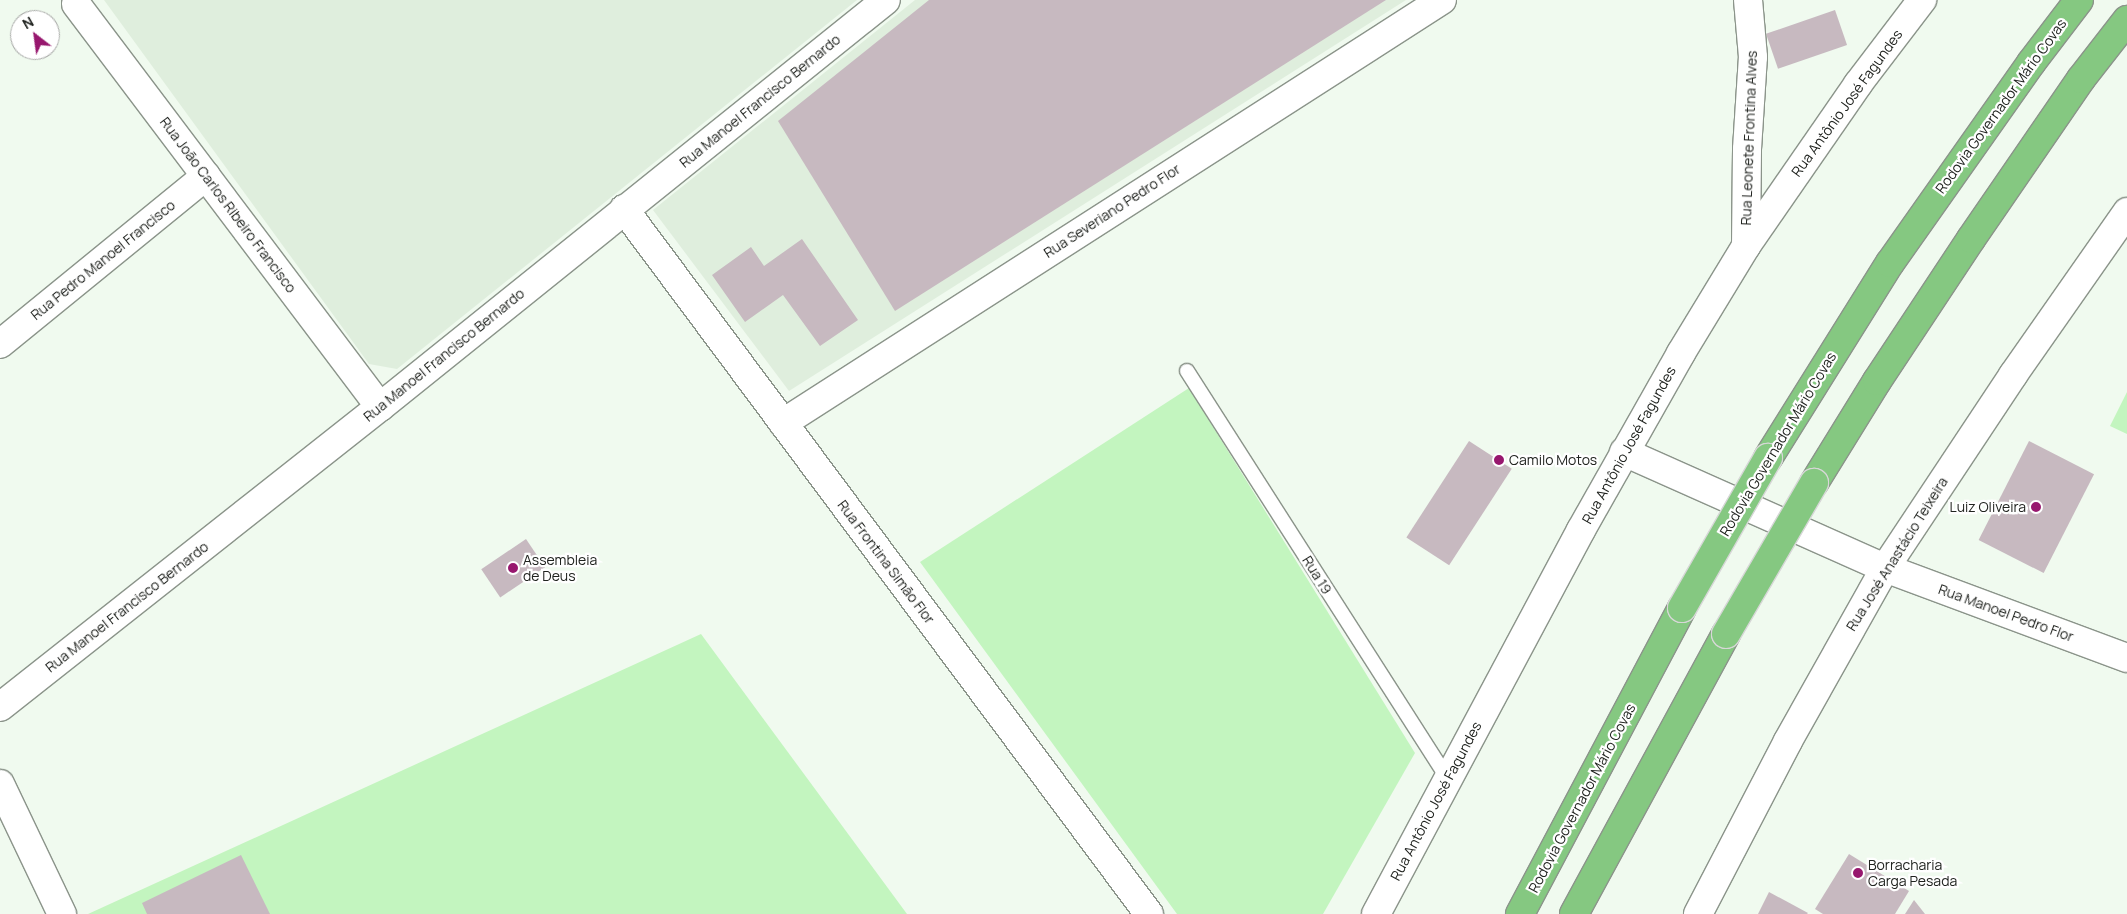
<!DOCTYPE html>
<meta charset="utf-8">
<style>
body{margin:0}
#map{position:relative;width:2127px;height:914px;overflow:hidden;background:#f0faef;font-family:Manrope,sans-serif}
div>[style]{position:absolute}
.built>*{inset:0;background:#dfeedd}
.green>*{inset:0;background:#c3f5bf}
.building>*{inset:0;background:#c7b9c0;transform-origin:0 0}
.roads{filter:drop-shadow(1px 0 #8b948a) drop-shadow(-1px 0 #8b948a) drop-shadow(0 1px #8b948a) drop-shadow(0 -1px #8b948a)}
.service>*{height:14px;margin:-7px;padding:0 7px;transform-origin:7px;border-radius:7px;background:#fff}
.minor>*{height:28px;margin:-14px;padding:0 14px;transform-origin:14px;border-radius:14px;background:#fff}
.tertiary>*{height:28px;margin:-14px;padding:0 14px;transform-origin:14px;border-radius:14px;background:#fff}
.secondary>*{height:28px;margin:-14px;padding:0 14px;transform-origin:14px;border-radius:14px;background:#fff}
.motorway>*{height:28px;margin:-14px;padding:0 14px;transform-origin:14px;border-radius:14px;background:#85c881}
.bridges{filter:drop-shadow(1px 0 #d7d7d7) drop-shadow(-1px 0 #d7d7d7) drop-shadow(0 1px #d7d7d7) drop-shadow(0 -1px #d7d7d7)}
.motorway-bridge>*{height:28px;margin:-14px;padding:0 14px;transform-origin:14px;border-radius:14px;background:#85c881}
.dots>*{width:14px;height:14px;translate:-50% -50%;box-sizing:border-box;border:2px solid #fff;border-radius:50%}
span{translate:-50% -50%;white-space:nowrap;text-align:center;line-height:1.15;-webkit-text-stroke:4.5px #fff;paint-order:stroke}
.street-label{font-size:14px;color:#20231f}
.poi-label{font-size:14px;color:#20231f}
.left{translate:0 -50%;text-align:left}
.right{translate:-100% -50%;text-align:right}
.north{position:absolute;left:10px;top:10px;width:50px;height:50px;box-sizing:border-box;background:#fff;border:1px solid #a6a7a5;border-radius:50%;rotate:330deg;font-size:14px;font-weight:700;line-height:20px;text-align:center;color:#20231f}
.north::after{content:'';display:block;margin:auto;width:18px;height:22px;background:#97176e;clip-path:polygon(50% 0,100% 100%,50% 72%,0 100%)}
</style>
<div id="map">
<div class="built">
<i style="clip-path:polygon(104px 0,857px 0,397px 369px,369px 364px)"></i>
<i style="clip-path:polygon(915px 0,1406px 0,789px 391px,653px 210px)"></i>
</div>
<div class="green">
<i style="clip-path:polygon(1189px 388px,1415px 753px,1323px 914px,1177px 914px,920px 562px)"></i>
<i style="clip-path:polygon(2127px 392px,2127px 434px,2110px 426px)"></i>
<i style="clip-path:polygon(701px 634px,907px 914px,88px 914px)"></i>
</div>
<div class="building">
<i style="clip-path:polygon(929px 0,1386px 0,895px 311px,778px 121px)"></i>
<i style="left:1835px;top:10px;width:37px;height:73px;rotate:71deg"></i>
<i style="clip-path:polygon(802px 239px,858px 320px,820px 346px,783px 295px,745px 322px,712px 275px,751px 247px,764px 266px)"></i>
<i style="left:1469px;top:441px;width:51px;height:115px;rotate:33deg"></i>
<i style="left:2029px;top:441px;width:73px;height:111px;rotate:27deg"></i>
<i style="left:526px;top:539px;width:34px;height:54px;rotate:56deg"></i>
<i style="clip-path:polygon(1849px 854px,1909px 891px,1895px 914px,1823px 914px,1815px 909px)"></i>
<i style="clip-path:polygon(241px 855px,270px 914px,147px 914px,142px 903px)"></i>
<i style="clip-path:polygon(1769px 892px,1808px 913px,1807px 914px,1758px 914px)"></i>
<i style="clip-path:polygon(1914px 900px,1925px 914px,1905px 914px)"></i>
</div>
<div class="roads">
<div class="service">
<i style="left:1187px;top:371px;width:483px;rotate:57.4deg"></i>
</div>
<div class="minor">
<i style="left:76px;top:4px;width:505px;rotate:52.97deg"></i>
<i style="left:624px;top:209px;width:879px;rotate:53.33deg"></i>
<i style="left:0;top:344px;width:266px;rotate:-39.2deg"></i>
<i style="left:783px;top:423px;width:783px;rotate:-32.7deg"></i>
<i style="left:0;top:707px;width:484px;rotate:-38.3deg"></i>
<i style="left:380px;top:407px;width:649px;rotate:-38.81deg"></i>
<i style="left:0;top:784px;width:144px;rotate:64.5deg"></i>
</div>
<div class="tertiary">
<i style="left:1746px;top:246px;width:97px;rotate:-89.4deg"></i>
<i style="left:1747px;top:149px;width:92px;rotate:-86.3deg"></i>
<i style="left:1753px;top:57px;width:57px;rotate:-95deg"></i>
</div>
<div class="secondary">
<i style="left:1624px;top:452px;width:286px;rotate:24deg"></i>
<i style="left:1885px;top:568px;width:258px;rotate:20.4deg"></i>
<i style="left:1376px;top:914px;width:435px;rotate:-61.9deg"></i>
<i style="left:1581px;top:530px;width:203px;rotate:-60.5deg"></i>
<i style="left:1681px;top:353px;width:125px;rotate:-58.7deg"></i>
<i style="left:1746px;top:246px;width:197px;rotate:-55.3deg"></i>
<i style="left:1858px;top:84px;width:106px;rotate:-52.7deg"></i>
<i style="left:1698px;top:914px;width:195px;rotate:-62.5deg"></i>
<i style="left:1788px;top:741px;width:198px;rotate:-60.7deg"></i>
<i style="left:1885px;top:568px;width:232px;rotate:-56.4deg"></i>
<i style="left:2013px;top:375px;width:199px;rotate:-55deg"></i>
</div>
<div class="motorway">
<i style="left:1768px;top:458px;width:230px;rotate:-58deg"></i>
<i style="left:1890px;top:263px;width:245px;rotate:-54.8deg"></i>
<i style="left:2031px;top:63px;width:79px;rotate:-52.7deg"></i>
<i style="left:1814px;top:483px;width:120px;rotate:-58.3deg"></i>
<i style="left:1877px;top:381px;width:170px;rotate:-56.5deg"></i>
<i style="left:1971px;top:239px;width:194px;rotate:-55.5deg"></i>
<i style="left:2081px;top:79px;width:75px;rotate:-52.1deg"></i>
<i style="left:1520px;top:914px;width:346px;rotate:-62.1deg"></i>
<i style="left:1574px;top:914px;width:319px;rotate:-61.5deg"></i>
</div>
</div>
<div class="bridges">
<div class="motorway-bridge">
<i style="left:1682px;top:608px;width:173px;rotate:-60.2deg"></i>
<i style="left:1726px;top:634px;width:175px;rotate:-59.8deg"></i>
</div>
</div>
<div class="dots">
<i style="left:1499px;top:460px;background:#97176e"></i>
<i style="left:2036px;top:507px;background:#97176e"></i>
<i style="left:513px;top:568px;background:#97176e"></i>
<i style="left:1858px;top:873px;background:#97176e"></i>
</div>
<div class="street-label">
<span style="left:760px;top:101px;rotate:-39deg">Rua Manoel Francisco Bernardo</span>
<span style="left:1847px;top:103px;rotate:-54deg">Rua Antônio José Fagundes</span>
<span style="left:2001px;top:106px;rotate:-54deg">Rodovia Governador Mário Covas</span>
<span style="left:1749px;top:138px;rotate:-88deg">Rua Leonete Frontina Alves</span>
<span style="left:228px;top:205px;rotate:53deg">Rua João Carlos Ribeiro Francisco</span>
<span style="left:1112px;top:211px;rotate:-33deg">Rua Severiano Pedro Flor</span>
<span style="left:103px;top:260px;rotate:-39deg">Rua Pedro Manoel Francisco</span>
<span style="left:444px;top:355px;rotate:-39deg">Rua Manoel Francisco Bernardo</span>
<span style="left:1778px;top:444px;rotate:-59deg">Rodovia Governador Mário Covas</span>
<span style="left:1629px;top:445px;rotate:-61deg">Rua Antônio José Fagundes</span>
<span style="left:1897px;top:554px;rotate:-58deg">Rua José Anastácio Teixeira</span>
<span style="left:886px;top:562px;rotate:53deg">Rua Frontina Simão Flor</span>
<span style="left:1317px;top:575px;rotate:58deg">Rua 19</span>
<span style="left:127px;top:607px;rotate:-38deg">Rua Manoel Francisco Bernardo</span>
<span style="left:2006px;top:613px;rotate:20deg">Rua Manoel Pedro Flor</span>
<span style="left:1582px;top:798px;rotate:-62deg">Rodovia Governador Mário Covas</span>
<span style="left:1436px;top:801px;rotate:-62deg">Rua Antônio José Fagundes</span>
</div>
<div class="poi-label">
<span class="left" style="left:1509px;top:460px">Camilo Motos</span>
<span class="right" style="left:2026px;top:507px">Luiz Oliveira</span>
<span class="left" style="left:523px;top:568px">Assembleia<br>de Deus</span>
<span class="left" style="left:1868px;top:873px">Borracharia<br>Carga Pesada</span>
</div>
<div class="north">N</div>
</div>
